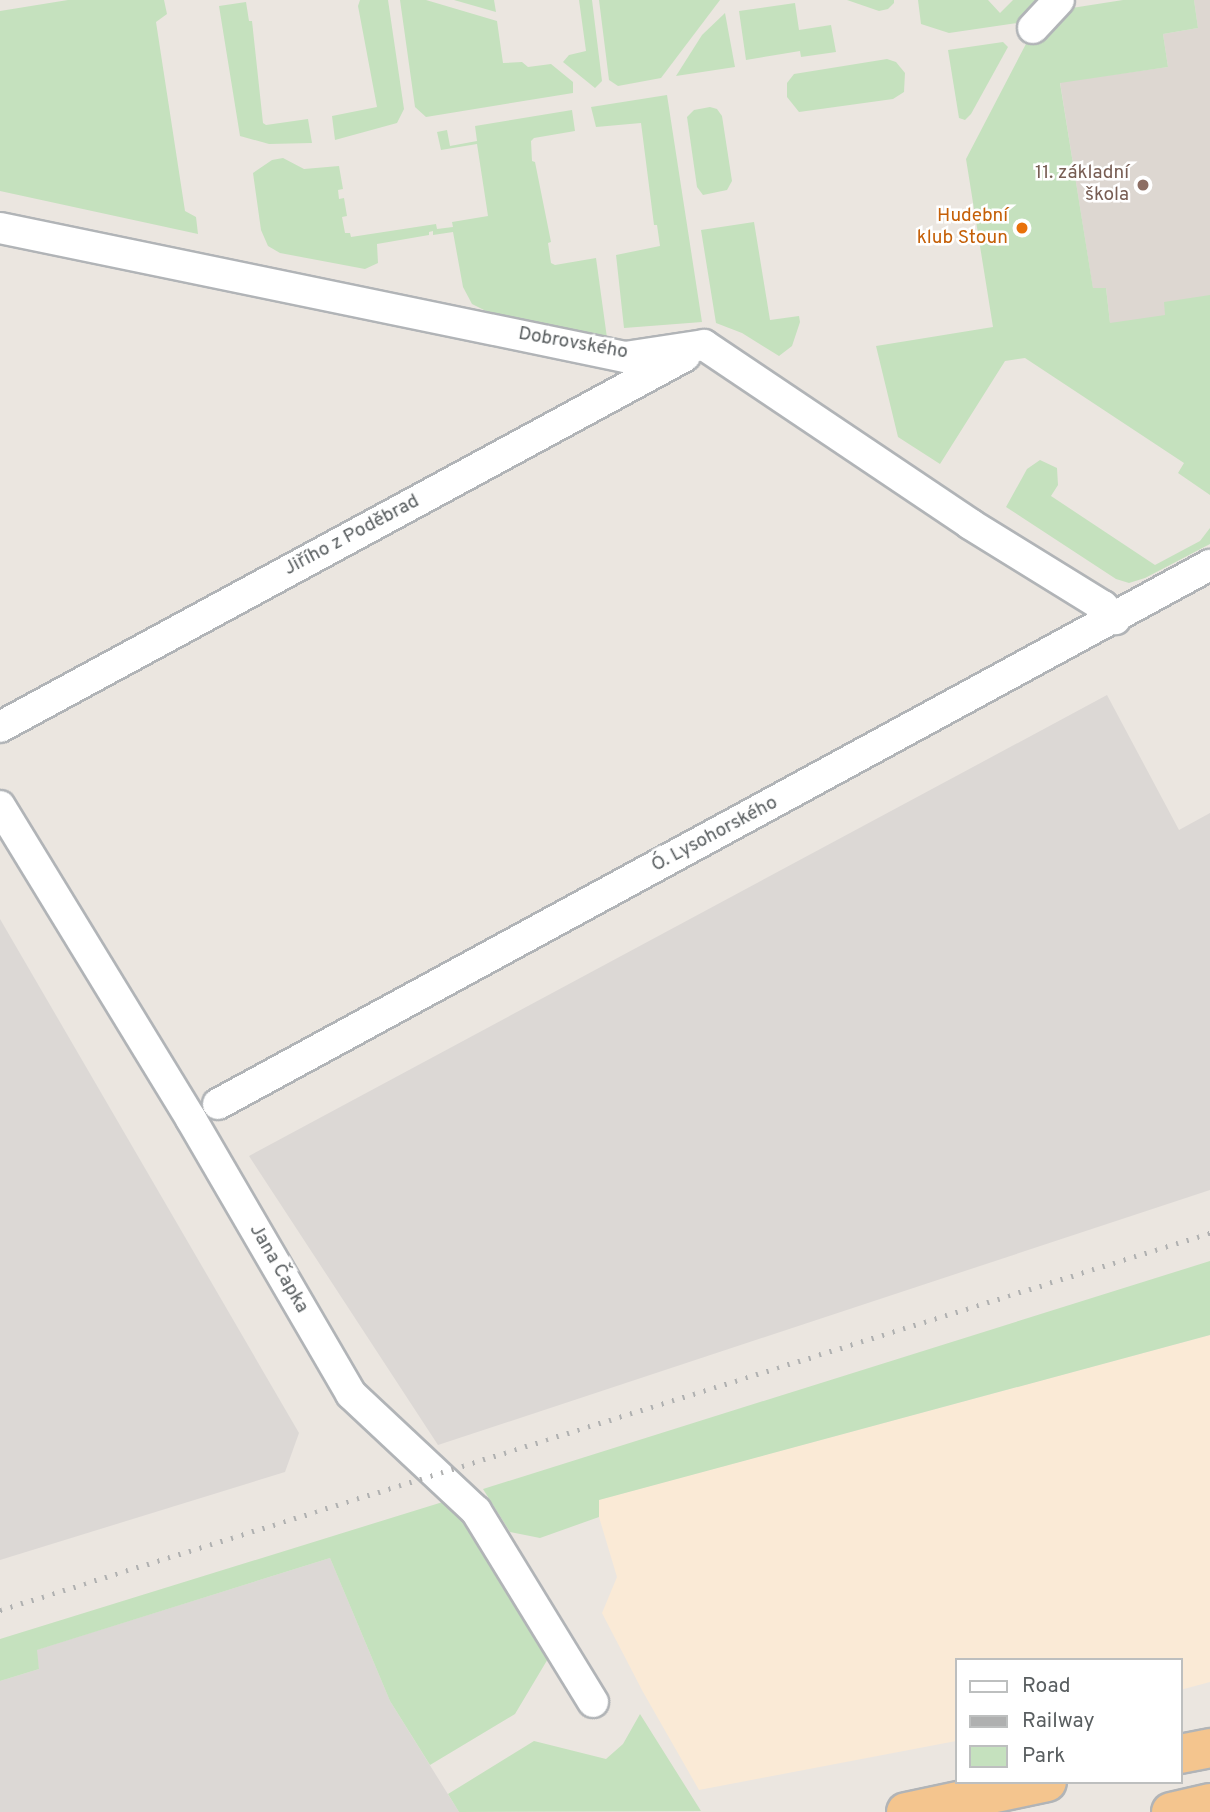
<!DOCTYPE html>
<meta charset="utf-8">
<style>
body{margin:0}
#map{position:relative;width:1210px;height:1812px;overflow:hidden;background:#ebe6e0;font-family:Overpass,sans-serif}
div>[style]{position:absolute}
.commercial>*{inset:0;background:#faead6}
.industrial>*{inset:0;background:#dcd8d5}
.education>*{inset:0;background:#ddd7d1}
.green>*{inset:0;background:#c5e1be}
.roads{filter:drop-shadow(2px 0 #b1b4b7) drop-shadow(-2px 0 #b1b4b7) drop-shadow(0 2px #b1b4b7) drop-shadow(0 -2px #b1b4b7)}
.street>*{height:30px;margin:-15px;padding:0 15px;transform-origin:15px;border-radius:15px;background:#fff}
.highway>*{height:38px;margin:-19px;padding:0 19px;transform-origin:19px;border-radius:19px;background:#f4c58e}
.rail>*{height:5px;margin-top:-2.5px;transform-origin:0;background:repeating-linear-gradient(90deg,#afb0b0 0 2px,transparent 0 11px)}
.dots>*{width:19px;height:19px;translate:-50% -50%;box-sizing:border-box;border:4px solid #fff;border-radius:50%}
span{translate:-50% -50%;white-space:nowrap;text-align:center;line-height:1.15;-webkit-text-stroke:5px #fff;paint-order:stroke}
.education-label{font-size:19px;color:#785e54}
.right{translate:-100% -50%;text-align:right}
.food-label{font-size:19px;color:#c56008}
.street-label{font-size:19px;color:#595e60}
.legend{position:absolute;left:955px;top:1658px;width:228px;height:126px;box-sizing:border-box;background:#fff;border:2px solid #bdbfbf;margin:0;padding:9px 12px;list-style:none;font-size:21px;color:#595e60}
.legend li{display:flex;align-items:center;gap:14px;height:35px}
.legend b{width:35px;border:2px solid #bdbfbf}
</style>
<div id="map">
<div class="commercial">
<i style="clip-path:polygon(1210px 1335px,1210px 1682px,1180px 1690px,1180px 1660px,956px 1660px,956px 1741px,699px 1790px,643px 1692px,602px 1613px,617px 1577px,599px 1517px,598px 1500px)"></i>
</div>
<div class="industrial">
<i style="clip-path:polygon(1107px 695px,1179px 830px,1210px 813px,1210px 1190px,438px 1445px,249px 1156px)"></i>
<i style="clip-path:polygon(0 919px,299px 1433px,285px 1472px,0 1560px)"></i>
<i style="clip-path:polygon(330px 1558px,390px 1701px,459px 1812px,0 1812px,0 1681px,39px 1669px,36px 1650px)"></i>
</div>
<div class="education">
<i style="clip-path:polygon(1194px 0,1210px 0,1210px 416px,1110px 323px,1106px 288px,1093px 289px,1060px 82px,1168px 67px,1163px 34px,1198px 28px)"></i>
</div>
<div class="green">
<i style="clip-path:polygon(68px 0,164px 0,167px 14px,156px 22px,185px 211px,196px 217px,198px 234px,0 191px,0 11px)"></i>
<i style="clip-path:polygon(360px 0,388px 0,404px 109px,397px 123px,335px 140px,332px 116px,377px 107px,358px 6px)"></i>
<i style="clip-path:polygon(400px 0,426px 0,497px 21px,503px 63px,522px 62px,528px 67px,551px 64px,573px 82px,573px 93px,426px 117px,415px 107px)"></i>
<i style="clip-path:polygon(454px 0,494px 0,496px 12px)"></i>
<i style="clip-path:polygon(579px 0,592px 0,602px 81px,595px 88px,563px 62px,569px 55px,586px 51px)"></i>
<i style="clip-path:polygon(599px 0,720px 0,661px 78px,618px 86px,609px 80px)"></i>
<i style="clip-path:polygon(847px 0,894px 0,894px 3px,888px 9px,879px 11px)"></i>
<i style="clip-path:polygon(918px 0,988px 0,1000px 13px,1013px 0,1039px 0,1017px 23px,949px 33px,921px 24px)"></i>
<i style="clip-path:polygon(1123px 0,1194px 0,1198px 28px,1163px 34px,1168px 67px,1060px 83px,1093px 288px,1106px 288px,1110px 323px,1165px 315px,1164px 302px,1210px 295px,1210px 495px,1178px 473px,1184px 463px,1025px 358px,1005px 361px,940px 464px,898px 437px,876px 346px,993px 327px,966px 159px,1028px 40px,1059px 10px)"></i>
<i style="clip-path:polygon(246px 2px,249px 21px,252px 21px,263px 123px,266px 125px,308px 119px,312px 143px,269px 144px,240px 136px,219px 6px)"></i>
<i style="clip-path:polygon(795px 3px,799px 30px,831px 25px,836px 52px,801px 57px,800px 51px,746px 60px,739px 11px)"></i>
<i style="clip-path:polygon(725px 13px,735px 67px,676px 76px,702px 35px)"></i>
<i style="clip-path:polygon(1003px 42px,1008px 47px,971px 114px,965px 120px,959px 118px,948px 50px)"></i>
<i style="clip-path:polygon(887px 59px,896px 62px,905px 73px,904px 92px,893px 99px,799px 112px,787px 97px,787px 83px,794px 74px)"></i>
<i style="clip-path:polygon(667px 95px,702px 322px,624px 328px,616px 255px,660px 246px,657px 225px,654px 225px,641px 123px,596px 127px,591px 107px)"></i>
<i style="clip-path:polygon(710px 107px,717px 109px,722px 116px,732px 181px,727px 190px,703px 195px,697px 187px,687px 117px,694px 110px)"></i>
<i style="clip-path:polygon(572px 110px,575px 131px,534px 138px,531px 141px,532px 161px,535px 162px,551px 242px,548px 243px,551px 263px,555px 265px,596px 258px,607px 338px,488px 312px,472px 304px,463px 287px,453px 232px,433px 235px,433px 231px,429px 232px,429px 235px,377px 244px,378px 263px,365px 269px,280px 253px,268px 246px,261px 230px,253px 173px,272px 160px,283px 158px,304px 169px,339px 166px,343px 189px,338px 190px,339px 199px,344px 198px,347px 216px,342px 217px,345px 233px,350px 233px,351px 237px,436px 224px,437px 229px,453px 227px,452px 222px,488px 216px,477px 144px,441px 150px,437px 132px,447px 130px,450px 146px,477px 141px,475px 126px)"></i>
<i style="clip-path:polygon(754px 222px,770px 320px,799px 316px,800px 322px,792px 346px,779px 356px,742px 333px,716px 323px,701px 230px)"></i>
<i style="clip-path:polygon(1040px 460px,1057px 468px,1058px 485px,1051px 496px,1155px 565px,1200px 541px,1210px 528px,1210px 544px,1145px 578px,1129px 583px,1116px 579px,1006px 507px,1027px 469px)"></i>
<i style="clip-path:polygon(1210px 1261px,1210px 1335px,599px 1500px,599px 1517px,540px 1538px,510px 1532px,483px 1489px)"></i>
<i style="clip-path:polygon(446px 1501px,471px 1516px,552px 1652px,515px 1714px,430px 1765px,390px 1701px,330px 1558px,37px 1650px,39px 1669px,0 1681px,0 1639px)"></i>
<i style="clip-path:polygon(640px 1714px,701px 1811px,459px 1812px,448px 1794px,534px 1741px,606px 1759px,623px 1744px)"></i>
</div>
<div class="roads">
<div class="street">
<i style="left:1033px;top:28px;width:38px;rotate:-47deg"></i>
<i style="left:0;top:228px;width:638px;rotate:11.66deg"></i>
<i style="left:625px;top:357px;width:80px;rotate:-8.6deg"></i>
<i style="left:704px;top:345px;width:321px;rotate:33.9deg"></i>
<i style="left:970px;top:524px;width:156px;rotate:31.7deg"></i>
<i style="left:1103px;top:606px;width:18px;rotate:47deg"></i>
<i style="left:0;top:727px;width:779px;rotate:-28.44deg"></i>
<i style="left:0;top:806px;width:367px;rotate:58.6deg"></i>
<i style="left:191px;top:1119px;width:318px;rotate:59.8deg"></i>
<i style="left:351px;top:1394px;width:171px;rotate:43.1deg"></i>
<i style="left:476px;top:1511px;width:224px;rotate:58.5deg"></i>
<i style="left:218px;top:1104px;width:1129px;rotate:-28.52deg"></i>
</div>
<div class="highway">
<i style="left:1180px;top:1754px;width:31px;rotate:-11deg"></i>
<i style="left:906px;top:1812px;width:144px;rotate:-12deg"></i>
<i style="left:1171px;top:1812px;width:40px;rotate:-13deg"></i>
</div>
</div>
<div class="rail">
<i style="left:0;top:1610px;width:1267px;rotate:-17.31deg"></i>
</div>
<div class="dots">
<i style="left:1143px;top:185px;background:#8d6e63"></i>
<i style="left:1022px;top:228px;background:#e8710a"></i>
</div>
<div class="education-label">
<span class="right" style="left:1129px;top:185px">11. základní<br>škola</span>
</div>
<div class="food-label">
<span class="right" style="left:1008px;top:228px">Hudební<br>klub Stoun</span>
</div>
<div class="street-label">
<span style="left:573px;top:344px;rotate:10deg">Dobrovského</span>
<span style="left:352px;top:536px;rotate:-28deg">Jiřího z Poděbrad</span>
<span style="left:715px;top:835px;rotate:-28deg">Ó. Lysohorského</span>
<span style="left:278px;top:1269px;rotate:60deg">Jana Čapka</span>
</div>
<ul class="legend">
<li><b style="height:9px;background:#fff"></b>Road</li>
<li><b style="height:9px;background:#afb0b0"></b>Railway</li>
<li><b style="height:19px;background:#c5e1be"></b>Park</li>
</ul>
</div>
